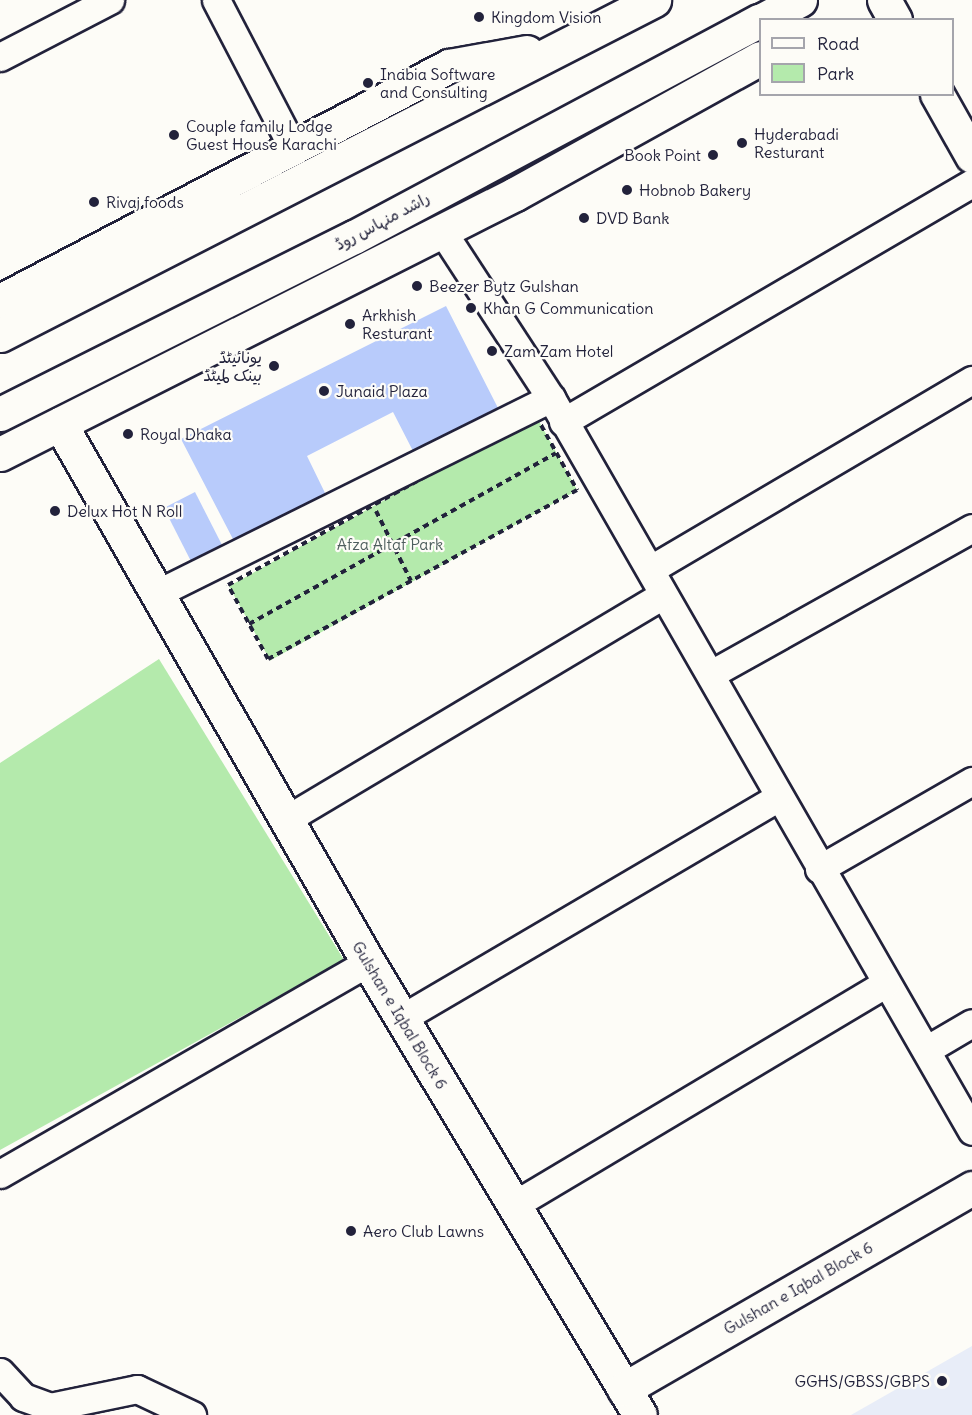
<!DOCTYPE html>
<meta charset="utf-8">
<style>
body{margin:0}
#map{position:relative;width:972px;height:1415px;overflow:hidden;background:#fdfcf7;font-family:Delius,"Playpen Sans Arabic",sans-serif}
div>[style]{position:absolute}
.built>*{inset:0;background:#e8edf8}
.green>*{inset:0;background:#b4eaac;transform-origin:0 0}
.building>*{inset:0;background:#b8cbfb;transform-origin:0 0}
.path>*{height:4px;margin-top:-2px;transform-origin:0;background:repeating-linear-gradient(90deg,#22223b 0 6px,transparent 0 10.5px)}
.roads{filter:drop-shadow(2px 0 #22223b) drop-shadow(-2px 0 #22223b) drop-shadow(0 2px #22223b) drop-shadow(0 -2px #22223b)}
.street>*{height:27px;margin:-13.5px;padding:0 13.5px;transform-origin:13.5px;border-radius:13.5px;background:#fdfcf7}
.secondary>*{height:33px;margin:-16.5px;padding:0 16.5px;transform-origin:16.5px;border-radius:16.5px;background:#fdfcf7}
.primary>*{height:33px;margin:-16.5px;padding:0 16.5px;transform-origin:16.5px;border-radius:16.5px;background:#fdfcf7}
.dots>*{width:16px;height:16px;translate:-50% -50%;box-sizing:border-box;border:3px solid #fdfcf7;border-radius:50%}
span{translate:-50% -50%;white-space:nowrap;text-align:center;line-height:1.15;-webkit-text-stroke:4.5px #fdfcf7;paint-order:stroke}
.poi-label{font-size:16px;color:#22223b}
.left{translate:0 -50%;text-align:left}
.right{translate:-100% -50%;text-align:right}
.street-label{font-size:16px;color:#22223b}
.park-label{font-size:16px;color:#4e5e5d}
.legend{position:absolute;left:759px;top:18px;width:195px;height:78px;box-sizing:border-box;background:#fdfcf7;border:2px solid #a5a5ac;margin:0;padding:8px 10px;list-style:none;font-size:18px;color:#22223b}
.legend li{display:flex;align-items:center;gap:12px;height:30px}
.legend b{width:30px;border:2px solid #a5a5ac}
</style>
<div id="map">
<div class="built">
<i style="clip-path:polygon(972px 1346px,972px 1415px,851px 1415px)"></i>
</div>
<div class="green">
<i style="left:536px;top:416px;width:85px;height:351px;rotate:61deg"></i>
<i style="clip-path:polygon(159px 659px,344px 960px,0 1150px,0 763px)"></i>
</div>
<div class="building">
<i style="clip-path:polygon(446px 306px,498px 408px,413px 451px,393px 412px,307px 456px,326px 495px,234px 541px,181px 439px)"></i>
<i style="left:195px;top:492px;width:68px;height:35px;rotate:63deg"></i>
</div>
<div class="path">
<i style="left:536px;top:416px;width:85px;rotate:61deg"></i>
<i style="left:577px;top:490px;width:352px;rotate:151.3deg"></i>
<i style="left:268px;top:659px;width:84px;rotate:-118.4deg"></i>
<i style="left:228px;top:585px;width:351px;rotate:-28.8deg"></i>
<i style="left:376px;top:511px;width:78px;rotate:63.4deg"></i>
<i style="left:249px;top:624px;width:351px;rotate:-29.1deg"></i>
</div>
<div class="roads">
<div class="street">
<i style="left:216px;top:0;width:165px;rotate:62.5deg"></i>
<i style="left:0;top:57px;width:124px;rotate:-27.4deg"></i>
<i style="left:442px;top:231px;width:199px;rotate:56.9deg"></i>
<i style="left:551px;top:398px;width:845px;rotate:60.13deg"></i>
<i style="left:563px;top:422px;width:474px;rotate:-30.3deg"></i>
<i style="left:651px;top:569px;width:373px;rotate:-30.5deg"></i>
<i style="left:158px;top:593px;width:439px;rotate:-26.4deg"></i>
<i style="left:711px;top:674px;width:299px;rotate:-29.2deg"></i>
<i style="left:287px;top:819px;width:438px;rotate:-30.8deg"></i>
<i style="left:819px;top:869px;width:177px;rotate:-29.9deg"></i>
<i style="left:402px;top:1018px;width:437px;rotate:-30.4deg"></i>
<i style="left:926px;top:1050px;width:53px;rotate:-30.4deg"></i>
<i style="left:0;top:1174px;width:425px;rotate:-29.9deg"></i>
<i style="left:514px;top:1205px;width:432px;rotate:-30.8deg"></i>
<i style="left:0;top:1372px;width:34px;rotate:47deg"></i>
<i style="left:23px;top:1397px;width:29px;rotate:20deg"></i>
<i style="left:50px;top:1407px;width:89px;rotate:-11.7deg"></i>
<i style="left:137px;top:1389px;width:61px;rotate:25.3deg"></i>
</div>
<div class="secondary">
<i style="left:884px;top:0;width:23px;rotate:61deg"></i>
<i style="left:937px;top:94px;width:71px;rotate:60.6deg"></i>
<i style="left:60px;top:424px;width:620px;rotate:60.21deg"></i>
<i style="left:368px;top:962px;width:528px;rotate:59.02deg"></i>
<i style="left:624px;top:1389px;width:402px;rotate:-30deg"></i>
</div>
<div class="primary">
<i style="left:762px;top:20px;width:43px;rotate:-27.8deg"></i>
<i style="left:0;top:301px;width:507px;rotate:-27.63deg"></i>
<i style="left:449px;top:66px;width:79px;rotate:-10.2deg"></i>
<i style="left:0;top:335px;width:735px;rotate:-27.12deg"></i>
<i style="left:0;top:414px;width:396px;rotate:-26.6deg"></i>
<i style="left:354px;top:237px;width:460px;rotate:-28.1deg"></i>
<i style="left:0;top:454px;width:577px;rotate:-26.79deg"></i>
<i style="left:515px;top:194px;width:280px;rotate:-29deg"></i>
</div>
</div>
<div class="dots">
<i style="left:479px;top:17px;background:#22223b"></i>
<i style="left:368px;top:83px;background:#22223b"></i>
<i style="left:174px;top:135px;background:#22223b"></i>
<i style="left:742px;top:143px;background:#22223b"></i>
<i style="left:713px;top:155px;background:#22223b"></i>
<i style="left:627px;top:190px;background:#22223b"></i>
<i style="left:94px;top:202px;background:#22223b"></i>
<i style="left:584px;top:218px;background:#22223b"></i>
<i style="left:417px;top:286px;background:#22223b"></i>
<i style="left:471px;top:308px;background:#22223b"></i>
<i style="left:350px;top:324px;background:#22223b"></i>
<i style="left:492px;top:351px;background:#22223b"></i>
<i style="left:274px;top:366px;background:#22223b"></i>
<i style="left:324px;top:391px;background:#22223b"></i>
<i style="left:128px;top:434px;background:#22223b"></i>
<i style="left:55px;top:511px;background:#22223b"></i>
<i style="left:351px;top:1231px;background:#22223b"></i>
<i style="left:942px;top:1381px;background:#22223b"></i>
</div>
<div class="poi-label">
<span class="left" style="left:491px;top:17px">Kingdom Vision</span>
<span class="left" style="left:380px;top:83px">Inabia Software<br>and Consulting</span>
<span class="left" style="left:186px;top:135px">Couple family Lodge<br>Guest House Karachi</span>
<span class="left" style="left:754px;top:143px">Hyderabadi<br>Resturant</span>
<span class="right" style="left:701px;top:155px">Book Point</span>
<span class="left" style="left:639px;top:190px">Hobnob Bakery</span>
<span class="left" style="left:106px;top:202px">Rivaj foods</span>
<span class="left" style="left:596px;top:218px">DVD Bank</span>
<span class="left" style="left:429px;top:286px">Beezer Bytz Gulshan</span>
<span class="left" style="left:483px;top:308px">Khan G Communication</span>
<span class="left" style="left:362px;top:324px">Arkhish<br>Resturant</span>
<span class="left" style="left:504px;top:351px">Zam Zam Hotel</span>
<span class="right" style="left:262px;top:366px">یونائیٹڈ<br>بینک لمیٹڈ</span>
<span class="left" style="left:336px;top:391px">Junaid Plaza</span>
<span class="left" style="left:140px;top:434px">Royal Dhaka</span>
<span class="left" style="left:67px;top:511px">Delux Hot N Roll</span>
<span class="left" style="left:363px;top:1231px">Aero Club Lawns</span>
<span class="right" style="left:930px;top:1381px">GGHS/GBSS/GBPS</span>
</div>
<div class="street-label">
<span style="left:382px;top:221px;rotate:-28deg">راشد منہاس روڈ</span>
<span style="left:400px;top:1015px;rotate:59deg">Gulshan e Iqbal Block 6</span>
<span style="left:798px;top:1288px;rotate:-30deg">Gulshan e Iqbal Block 6</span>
</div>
<div class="park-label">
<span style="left:390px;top:544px">Afza Altaf Park</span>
</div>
<ul class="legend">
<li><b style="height:8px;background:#fdfcf7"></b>Road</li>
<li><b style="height:16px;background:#b4eaac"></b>Park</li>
</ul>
</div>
